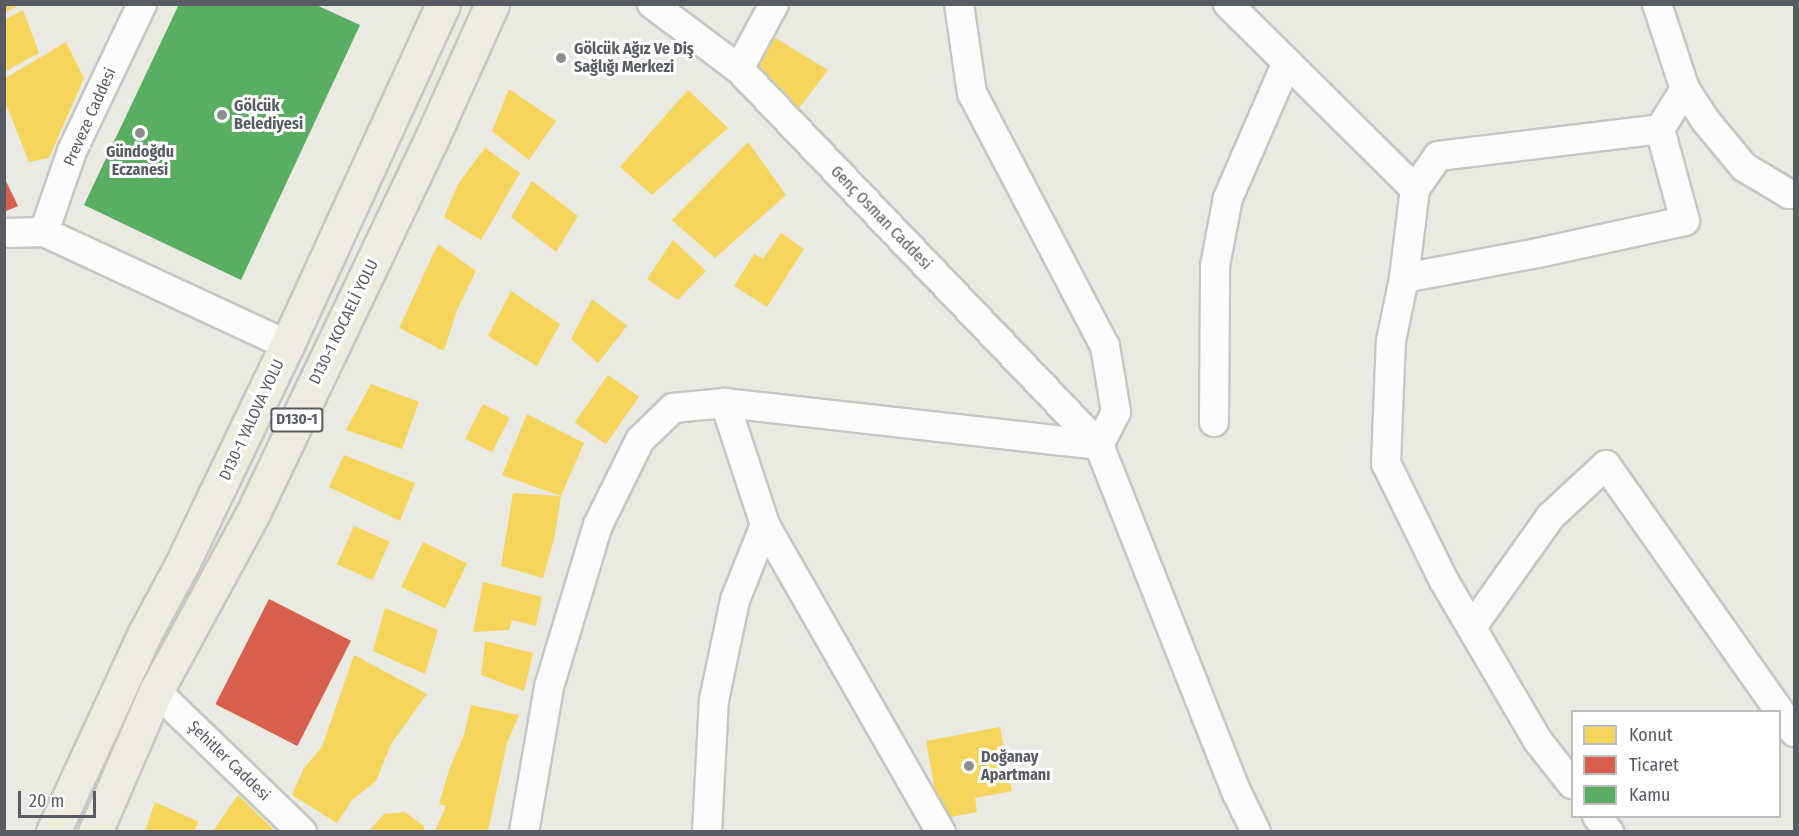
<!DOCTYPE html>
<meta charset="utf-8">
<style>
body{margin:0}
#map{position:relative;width:1799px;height:836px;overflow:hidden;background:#eae9e2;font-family:"Fira Sans Condensed",sans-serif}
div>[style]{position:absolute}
.homes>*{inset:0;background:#f6d55c;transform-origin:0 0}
.shops>*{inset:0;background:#d6604d;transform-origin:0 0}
.public>*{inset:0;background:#5aae61}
.roads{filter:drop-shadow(2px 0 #c6c7c5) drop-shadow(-2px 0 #c6c7c5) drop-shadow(0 2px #c6c7c5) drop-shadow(0 -2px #c6c7c5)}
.minor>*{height:28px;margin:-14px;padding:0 14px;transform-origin:14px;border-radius:14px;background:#fcfcfb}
.highway>*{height:33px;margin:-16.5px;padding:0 16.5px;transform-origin:16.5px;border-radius:16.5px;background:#eeecdf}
.dots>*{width:16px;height:16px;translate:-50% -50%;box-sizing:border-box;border:3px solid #fff;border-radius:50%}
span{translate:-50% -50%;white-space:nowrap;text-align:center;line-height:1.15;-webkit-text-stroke:6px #fff;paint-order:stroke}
.shield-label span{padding:2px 4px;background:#fff;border:2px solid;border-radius:4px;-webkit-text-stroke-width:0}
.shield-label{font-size:15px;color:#585c62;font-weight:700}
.poi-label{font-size:16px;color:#585c62;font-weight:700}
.left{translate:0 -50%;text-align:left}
.street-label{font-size:16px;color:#585c62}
.frame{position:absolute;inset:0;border:6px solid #585c62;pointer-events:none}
.legend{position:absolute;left:1571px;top:710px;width:210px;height:108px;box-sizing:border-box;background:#fff;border:2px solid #bcbec0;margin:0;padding:8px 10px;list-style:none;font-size:18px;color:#585c62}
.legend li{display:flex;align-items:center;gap:12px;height:30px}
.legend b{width:30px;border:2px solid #bcbec0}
.scale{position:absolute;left:18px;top:791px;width:78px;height:27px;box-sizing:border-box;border:3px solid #585c62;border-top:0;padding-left:8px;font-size:18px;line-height:21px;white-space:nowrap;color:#585c62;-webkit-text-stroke:4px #fff;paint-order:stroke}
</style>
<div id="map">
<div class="homes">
<i style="clip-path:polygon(4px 5px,15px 5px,16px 7px,4px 13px)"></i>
<i style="clip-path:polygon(23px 10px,39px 53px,4px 72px,4px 20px)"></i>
<i style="clip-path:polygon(772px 36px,828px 70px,799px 108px,756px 66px)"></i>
<i style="clip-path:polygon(66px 42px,84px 78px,49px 158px,29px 162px,4px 99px,4px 79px)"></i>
<i style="clip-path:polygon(509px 89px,556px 121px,529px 160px,492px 131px)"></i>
<i style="clip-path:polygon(688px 90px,728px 128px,652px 195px,620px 167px)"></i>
<i style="clip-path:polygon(748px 142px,786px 195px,715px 258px,672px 220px)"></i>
<i style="clip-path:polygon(485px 148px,520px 173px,481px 240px,444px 217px,458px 184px)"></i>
<i style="clip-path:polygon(532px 181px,578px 216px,556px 252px,511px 217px)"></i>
<i style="clip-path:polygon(781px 233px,804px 249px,767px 307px,734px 286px,754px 254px,763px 259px)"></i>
<i style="clip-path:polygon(673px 240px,706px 271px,678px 300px,647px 279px)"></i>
<i style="clip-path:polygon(438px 244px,476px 271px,457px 310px,444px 351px,399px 328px)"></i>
<i style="clip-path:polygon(511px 291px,560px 324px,537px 366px,488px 336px)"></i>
<i style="clip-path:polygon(592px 299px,627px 326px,598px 363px,571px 339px)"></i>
<i style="left:608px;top:375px;width:38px;height:58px;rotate:35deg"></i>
<i style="clip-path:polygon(371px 384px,419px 402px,402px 449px,346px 430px)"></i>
<i style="left:483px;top:404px;width:30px;height:39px;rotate:27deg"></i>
<i style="clip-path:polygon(527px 414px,584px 443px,561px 496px,502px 475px)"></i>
<i style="clip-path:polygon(344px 455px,415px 483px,400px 521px,329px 487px)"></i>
<i style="clip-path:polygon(513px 493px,561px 496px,555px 535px,543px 578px,501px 566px)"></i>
<i style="left:354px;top:526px;width:39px;height:42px;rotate:24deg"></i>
<i style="left:423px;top:542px;width:49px;height:50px;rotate:26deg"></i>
<i style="clip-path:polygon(483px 582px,542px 597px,536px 626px,512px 620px,509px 630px,473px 632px)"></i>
<i style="clip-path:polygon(385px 608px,438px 630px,425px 674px,373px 651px)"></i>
<i style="clip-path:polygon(485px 641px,533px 653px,524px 691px,481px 675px)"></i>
<i style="clip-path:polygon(354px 655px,427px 694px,391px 744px,376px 781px,352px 800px,337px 823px,292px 795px,304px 768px,322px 747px)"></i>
<i style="clip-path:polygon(471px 705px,519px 715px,507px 743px,488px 831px,435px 831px,446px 806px,439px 804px,449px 770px,464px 735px)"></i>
<i style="clip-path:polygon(1000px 727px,1012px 791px,975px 798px,977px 812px,940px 819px,926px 741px)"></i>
<i style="clip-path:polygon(238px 795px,275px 831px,213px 831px)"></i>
<i style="clip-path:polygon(155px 802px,199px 822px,194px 831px,145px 831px)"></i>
<i style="clip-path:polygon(405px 812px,424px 826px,424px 831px,369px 831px,384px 814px)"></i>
</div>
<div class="shops">
<i style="clip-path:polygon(4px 177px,18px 206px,4px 212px)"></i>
<i style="left:269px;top:599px;width:92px;height:118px;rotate:27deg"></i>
</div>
<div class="public">
<i style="clip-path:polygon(179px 4px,314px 4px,360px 25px,241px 280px,84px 205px)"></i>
</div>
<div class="roads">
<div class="minor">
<i style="left:652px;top:4px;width:109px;rotate:36.8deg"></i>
<i style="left:739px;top:69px;width:521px;rotate:46.25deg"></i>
<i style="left:1099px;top:445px;width:374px;rotate:68.4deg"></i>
<i style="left:1237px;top:793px;width:43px;rotate:64deg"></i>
<i style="left:959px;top:4px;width:90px;rotate:81.7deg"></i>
<i style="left:972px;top:93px;width:286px;rotate:62.3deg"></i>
<i style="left:1105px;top:346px;width:67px;rotate:80.5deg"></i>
<i style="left:1116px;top:412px;width:37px;rotate:117deg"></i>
<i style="left:1228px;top:4px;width:263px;rotate:44.7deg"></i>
<i style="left:1657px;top:4px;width:89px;rotate:71.8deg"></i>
<i style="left:1685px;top:89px;width:37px;rotate:57deg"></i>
<i style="left:1705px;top:120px;width:61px;rotate:50.3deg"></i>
<i style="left:1744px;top:167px;width:52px;rotate:31deg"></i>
<i style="left:1789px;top:194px;width:5px"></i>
<i style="left:739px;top:69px;width:74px;rotate:-61.7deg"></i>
<i style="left:44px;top:232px;width:86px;rotate:-70.9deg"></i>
<i style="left:72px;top:151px;width:163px;rotate:-64.5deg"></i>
<i style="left:4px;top:233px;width:40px;rotate:-1.4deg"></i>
<i style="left:44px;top:232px;width:268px;rotate:24.9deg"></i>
<i style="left:1404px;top:278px;width:136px;rotate:-10.6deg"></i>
<i style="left:1538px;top:253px;width:150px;rotate:-12.3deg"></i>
<i style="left:1685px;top:221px;width:95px;rotate:-105.2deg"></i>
<i style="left:725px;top:403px;width:128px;rotate:71.8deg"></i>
<i style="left:765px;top:525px;width:354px;rotate:60.2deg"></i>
<i style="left:1214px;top:422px;width:156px;rotate:-89.6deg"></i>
<i style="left:1215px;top:266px;width:69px;rotate:-79.2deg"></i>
<i style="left:1228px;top:198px;width:148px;rotate:-66.5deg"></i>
<i style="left:1472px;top:627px;width:136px;rotate:-54.6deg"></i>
<i style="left:1551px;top:516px;width:75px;rotate:-42.8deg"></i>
<i style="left:1606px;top:465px;width:327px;rotate:54.8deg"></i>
<i style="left:156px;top:691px;width:203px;rotate:44deg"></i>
<i style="left:1572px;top:784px;width:55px;rotate:-128.3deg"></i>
<i style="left:1538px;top:741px;width:186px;rotate:-120.4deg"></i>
<i style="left:1444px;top:581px;width:131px;rotate:-116.2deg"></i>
<i style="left:1386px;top:463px;width:122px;rotate:-87.7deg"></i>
<i style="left:1391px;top:341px;width:64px;rotate:-78.3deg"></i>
<i style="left:1404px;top:278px;width:90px;rotate:-83deg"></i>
<i style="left:1415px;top:189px;width:40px;rotate:-55.1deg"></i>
<i style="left:1438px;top:156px;width:224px;rotate:-6.9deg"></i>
<i style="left:1660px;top:129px;width:47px;rotate:-58deg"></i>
<i style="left:1597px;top:816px;width:20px;rotate:53deg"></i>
<i style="left:524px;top:832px;width:147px;rotate:-80.2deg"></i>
<i style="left:549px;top:687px;width:169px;rotate:-73.2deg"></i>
<i style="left:598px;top:525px;width:95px;rotate:-63.7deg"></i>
<i style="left:640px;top:440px;width:46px;rotate:-44.1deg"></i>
<i style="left:673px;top:408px;width:52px;rotate:-5.5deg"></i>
<i style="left:725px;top:403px;width:376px;rotate:6.4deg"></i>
<i style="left:707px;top:832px;width:132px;rotate:-87deg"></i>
<i style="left:714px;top:700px;width:102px;rotate:-78.1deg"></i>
<i style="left:735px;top:600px;width:81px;rotate:-68.2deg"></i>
</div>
<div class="highway">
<i style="left:53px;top:832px;width:219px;rotate:-65.2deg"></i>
<i style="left:145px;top:633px;width:78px;rotate:-61.8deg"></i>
<i style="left:182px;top:564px;width:243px;rotate:-64.4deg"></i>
<i style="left:287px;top:345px;width:375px;rotate:-65.4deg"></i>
<i style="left:95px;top:832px;width:154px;rotate:-66.6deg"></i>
<i style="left:156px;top:691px;width:203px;rotate:-61.4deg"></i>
<i style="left:253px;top:513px;width:413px;rotate:-64.5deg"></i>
<i style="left:431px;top:140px;width:149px;rotate:-65.8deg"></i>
</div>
</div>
<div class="dots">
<i style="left:561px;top:58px;background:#8b8d8f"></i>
<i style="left:222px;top:115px;background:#8b8d8f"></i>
<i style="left:140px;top:133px;background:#8b8d8f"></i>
<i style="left:969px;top:766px;background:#8b8d8f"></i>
</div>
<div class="shield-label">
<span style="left:297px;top:420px">D130-1</span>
</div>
<div class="poi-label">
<span class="left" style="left:574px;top:58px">Gölcük Ağız Ve Diş<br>Sağlığı Merkezi</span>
<span class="left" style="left:234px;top:115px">Gölcük<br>Belediyesi</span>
<span style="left:140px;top:161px">Gündoğdu<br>Eczanesi</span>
<span class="left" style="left:981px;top:766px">Doğanay<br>Apartmanı</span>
</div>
<div class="street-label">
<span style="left:90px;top:117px;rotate:-66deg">Preveze Caddesi</span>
<span style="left:881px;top:218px;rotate:46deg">Genç Osman Caddesi</span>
<span style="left:344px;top:322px;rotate:-64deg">D130-1 KOCAELİ YOLU</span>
<span style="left:252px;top:420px;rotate:-65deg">D130-1 YALOVA YOLU</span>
<span style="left:229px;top:761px;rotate:44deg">Şehitler Caddesi</span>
</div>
<div class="frame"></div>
<ul class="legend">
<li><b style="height:16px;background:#f6d55c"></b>Konut</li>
<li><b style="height:16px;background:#d6604d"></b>Ticaret</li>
<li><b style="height:16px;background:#5aae61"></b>Kamu</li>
</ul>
<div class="scale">20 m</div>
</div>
